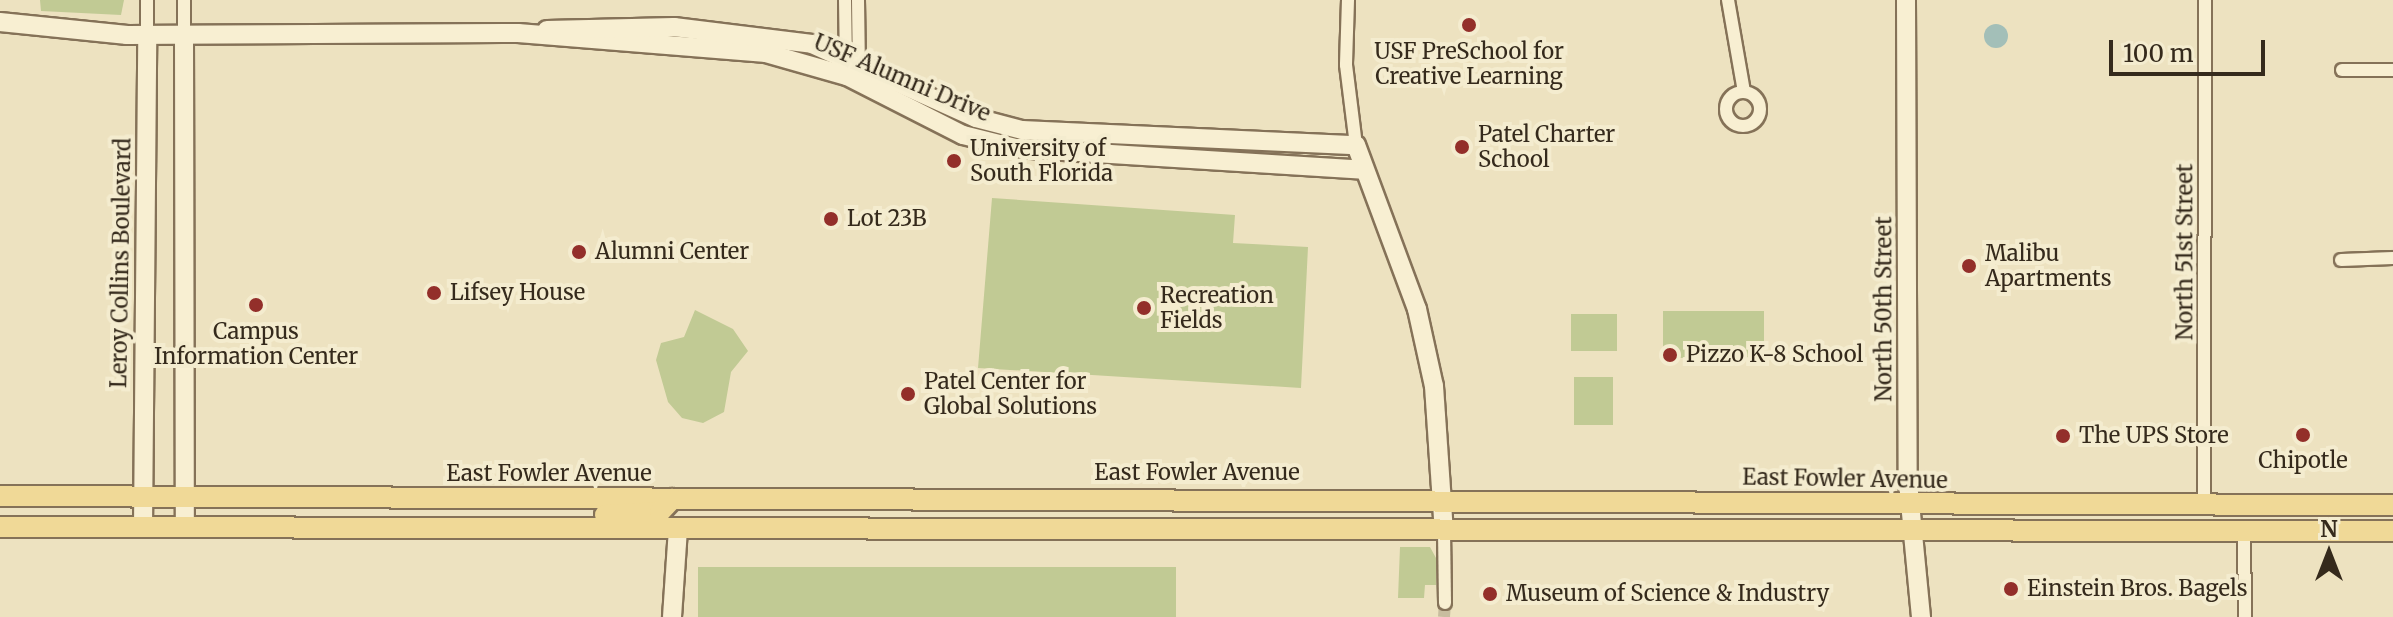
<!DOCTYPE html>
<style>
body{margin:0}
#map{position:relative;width:2393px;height:617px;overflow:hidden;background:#ede2c0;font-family:Merriweather,serif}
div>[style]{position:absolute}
.green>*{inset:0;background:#c1ca94;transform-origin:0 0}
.water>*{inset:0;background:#a3bfb8}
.round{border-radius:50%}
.street-tunnel>*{height:12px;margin-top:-6px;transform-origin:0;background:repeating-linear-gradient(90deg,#c8bd9f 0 12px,transparent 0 18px)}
.roads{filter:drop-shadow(2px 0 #857258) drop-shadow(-2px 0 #857258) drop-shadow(0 2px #857258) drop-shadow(0 -2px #857258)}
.street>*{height:12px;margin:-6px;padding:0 6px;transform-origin:6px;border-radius:6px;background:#f8efd2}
.street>.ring{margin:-6px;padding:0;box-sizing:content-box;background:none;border:12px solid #f8efd2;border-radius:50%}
.secondary>*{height:18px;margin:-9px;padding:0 9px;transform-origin:9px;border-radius:9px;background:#f8efd2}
.primary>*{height:20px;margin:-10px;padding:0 10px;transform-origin:10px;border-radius:10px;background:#f0d997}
.dots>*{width:22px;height:22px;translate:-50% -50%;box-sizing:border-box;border:4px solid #f4eccf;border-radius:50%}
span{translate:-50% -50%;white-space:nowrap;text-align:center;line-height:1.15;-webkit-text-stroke:8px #f4eccf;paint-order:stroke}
.poi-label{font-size:22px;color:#352a1c}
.left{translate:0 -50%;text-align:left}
.street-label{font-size:22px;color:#352a1c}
.north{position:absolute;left:2289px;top:513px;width:80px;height:80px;-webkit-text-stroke:6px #f4eccf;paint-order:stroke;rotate:0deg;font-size:22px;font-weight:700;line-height:32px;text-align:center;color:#352a1c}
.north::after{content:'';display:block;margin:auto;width:28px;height:36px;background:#352a1c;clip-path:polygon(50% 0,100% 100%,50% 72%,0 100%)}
.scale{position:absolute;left:2109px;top:40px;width:156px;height:36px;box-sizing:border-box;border:4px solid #352a1c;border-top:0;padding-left:10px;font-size:24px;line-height:28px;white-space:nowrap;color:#352a1c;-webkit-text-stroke:6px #f4eccf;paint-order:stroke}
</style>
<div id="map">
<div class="green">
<i style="clip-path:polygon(40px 0,124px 0,121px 15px,41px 11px)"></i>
<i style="clip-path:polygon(992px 198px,1235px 215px,1233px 243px,1308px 247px,1301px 388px,978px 368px)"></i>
<i style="clip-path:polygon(695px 310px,733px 329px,748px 351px,731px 372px,724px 412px,703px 423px,682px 418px,668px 402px,656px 360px,661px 343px,684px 337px)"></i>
<i style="left:1663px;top:311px;width:101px;height:47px"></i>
<i style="left:1571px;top:314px;width:46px;height:37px"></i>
<i style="left:1574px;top:377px;width:39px;height:48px"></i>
<i style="clip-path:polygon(1400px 547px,1430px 547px,1436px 558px,1436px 585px,1425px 585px,1424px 598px,1398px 598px)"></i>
<i style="left:698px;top:567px;width:478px;height:50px"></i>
</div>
<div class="water">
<i class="round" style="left:1984px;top:24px;width:24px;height:24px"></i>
</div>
<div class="street-tunnel">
<i style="left:1444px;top:617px;width:14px;rotate:-86deg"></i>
</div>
<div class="roads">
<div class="street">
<i style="left:147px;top:0;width:35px;rotate:90deg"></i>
<i style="left:184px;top:0;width:35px;rotate:90deg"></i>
<i style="left:845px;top:0;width:65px;rotate:89.1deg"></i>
<i style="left:858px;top:0;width:71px;rotate:89.2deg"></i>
<i style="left:1348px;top:0;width:65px;rotate:91.8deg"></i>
<i style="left:1346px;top:65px;width:81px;rotate:82.9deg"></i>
<i style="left:1728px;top:0;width:93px;rotate:80.1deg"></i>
<i style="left:2342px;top:70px;width:51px"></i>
<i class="ring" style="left:1726px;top:92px;width:22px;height:22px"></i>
<i style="left:2341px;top:260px;width:52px;rotate:-2.2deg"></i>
<i style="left:2204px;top:505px;width:505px;rotate:-89.89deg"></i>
<i style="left:1444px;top:531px;width:72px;rotate:89.2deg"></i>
<i style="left:2244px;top:532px;width:85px;rotate:89.3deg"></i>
</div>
<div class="secondary">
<i style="left:1906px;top:0;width:482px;rotate:89.8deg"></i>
<i style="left:1908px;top:482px;width:136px;rotate:84.5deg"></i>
<i style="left:0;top:22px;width:128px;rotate:5.8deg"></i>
<i style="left:127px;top:35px;width:391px;rotate:-0.3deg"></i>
<i style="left:518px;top:33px;width:249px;rotate:4.6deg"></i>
<i style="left:766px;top:53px;width:84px;rotate:15.9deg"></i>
<i style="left:847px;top:76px;width:130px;rotate:27deg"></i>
<i style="left:963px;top:135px;width:55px;rotate:13.8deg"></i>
<i style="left:1016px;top:148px;width:347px;rotate:3.6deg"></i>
<i style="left:547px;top:30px;width:127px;rotate:-1.4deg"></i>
<i style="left:674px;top:27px;width:139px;rotate:7deg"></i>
<i style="left:812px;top:44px;width:180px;rotate:24.3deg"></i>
<i style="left:976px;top:118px;width:48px;rotate:14.6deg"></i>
<i style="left:1022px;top:130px;width:334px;rotate:2.6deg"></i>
<i style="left:1356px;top:145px;width:175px;rotate:69.6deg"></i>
<i style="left:1417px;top:309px;width:79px;rotate:77.6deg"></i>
<i style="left:1434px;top:386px;width:145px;rotate:86.1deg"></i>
<i style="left:184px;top:35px;width:492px;rotate:89.9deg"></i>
<i style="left:143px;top:527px;width:492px;rotate:-89.5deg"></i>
<i style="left:672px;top:617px;width:89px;rotate:-86.1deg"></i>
</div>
<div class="primary">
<i style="left:0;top:496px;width:2393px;rotate:0.22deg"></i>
<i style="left:605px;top:515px;width:55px;rotate:-3.1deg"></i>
<i style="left:660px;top:512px;width:18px;rotate:-47deg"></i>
<i style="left:0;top:527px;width:2393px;rotate:0.1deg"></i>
</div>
</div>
<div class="dots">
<i style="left:1469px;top:25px;background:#932f2a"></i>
<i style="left:1462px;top:147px;background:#932f2a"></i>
<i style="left:954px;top:161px;background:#932f2a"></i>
<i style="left:831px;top:219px;background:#932f2a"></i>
<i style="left:579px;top:252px;background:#932f2a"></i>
<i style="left:1969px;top:266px;background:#932f2a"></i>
<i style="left:434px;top:293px;background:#932f2a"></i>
<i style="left:256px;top:305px;background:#932f2a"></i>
<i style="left:1144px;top:308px;background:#932f2a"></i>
<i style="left:1670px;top:355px;background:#932f2a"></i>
<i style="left:908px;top:394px;background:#932f2a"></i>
<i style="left:2303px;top:435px;background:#932f2a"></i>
<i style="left:2063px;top:436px;background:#932f2a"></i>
<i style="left:2011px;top:589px;background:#932f2a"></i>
<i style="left:1490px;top:594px;background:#932f2a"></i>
</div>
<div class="poi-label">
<span style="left:1469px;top:64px">USF PreSchool for<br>Creative Learning</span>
<span class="left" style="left:1478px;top:147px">Patel Charter<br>School</span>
<span class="left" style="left:970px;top:161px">University of<br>South Florida</span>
<span class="left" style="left:847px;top:219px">Lot 23B</span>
<span class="left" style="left:595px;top:252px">Alumni Center</span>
<span class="left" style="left:1985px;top:266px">Malibu<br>Apartments</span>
<span class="left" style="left:450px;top:293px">Lifsey House</span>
<span class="left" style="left:1160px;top:308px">Recreation<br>Fields</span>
<span style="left:256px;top:344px">Campus<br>Information Center</span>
<span class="left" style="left:1686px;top:355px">Pizzo K-8 School</span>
<span class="left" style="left:924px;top:394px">Patel Center for<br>Global Solutions</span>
<span class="left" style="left:2079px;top:436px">The UPS Store</span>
<span style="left:2303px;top:461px">Chipotle</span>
<span class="left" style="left:2027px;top:589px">Einstein Bros. Bagels</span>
<span class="left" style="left:1506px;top:594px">Museum of Science &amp; Industry</span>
</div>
<div class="street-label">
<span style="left:902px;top:78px;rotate:23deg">USF Alumni Drive</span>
<span style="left:2185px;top:252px;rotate:-90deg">North 51st Street</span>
<span style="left:121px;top:263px;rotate:-89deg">Leroy Collins Boulevard</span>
<span style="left:1884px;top:309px;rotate:-90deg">North 50th Street</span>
<span style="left:1197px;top:473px">East Fowler Avenue</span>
<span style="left:549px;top:474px">East Fowler Avenue</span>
<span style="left:1845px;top:479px;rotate:1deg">East Fowler Avenue</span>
</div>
<div class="north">N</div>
<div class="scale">100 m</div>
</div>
